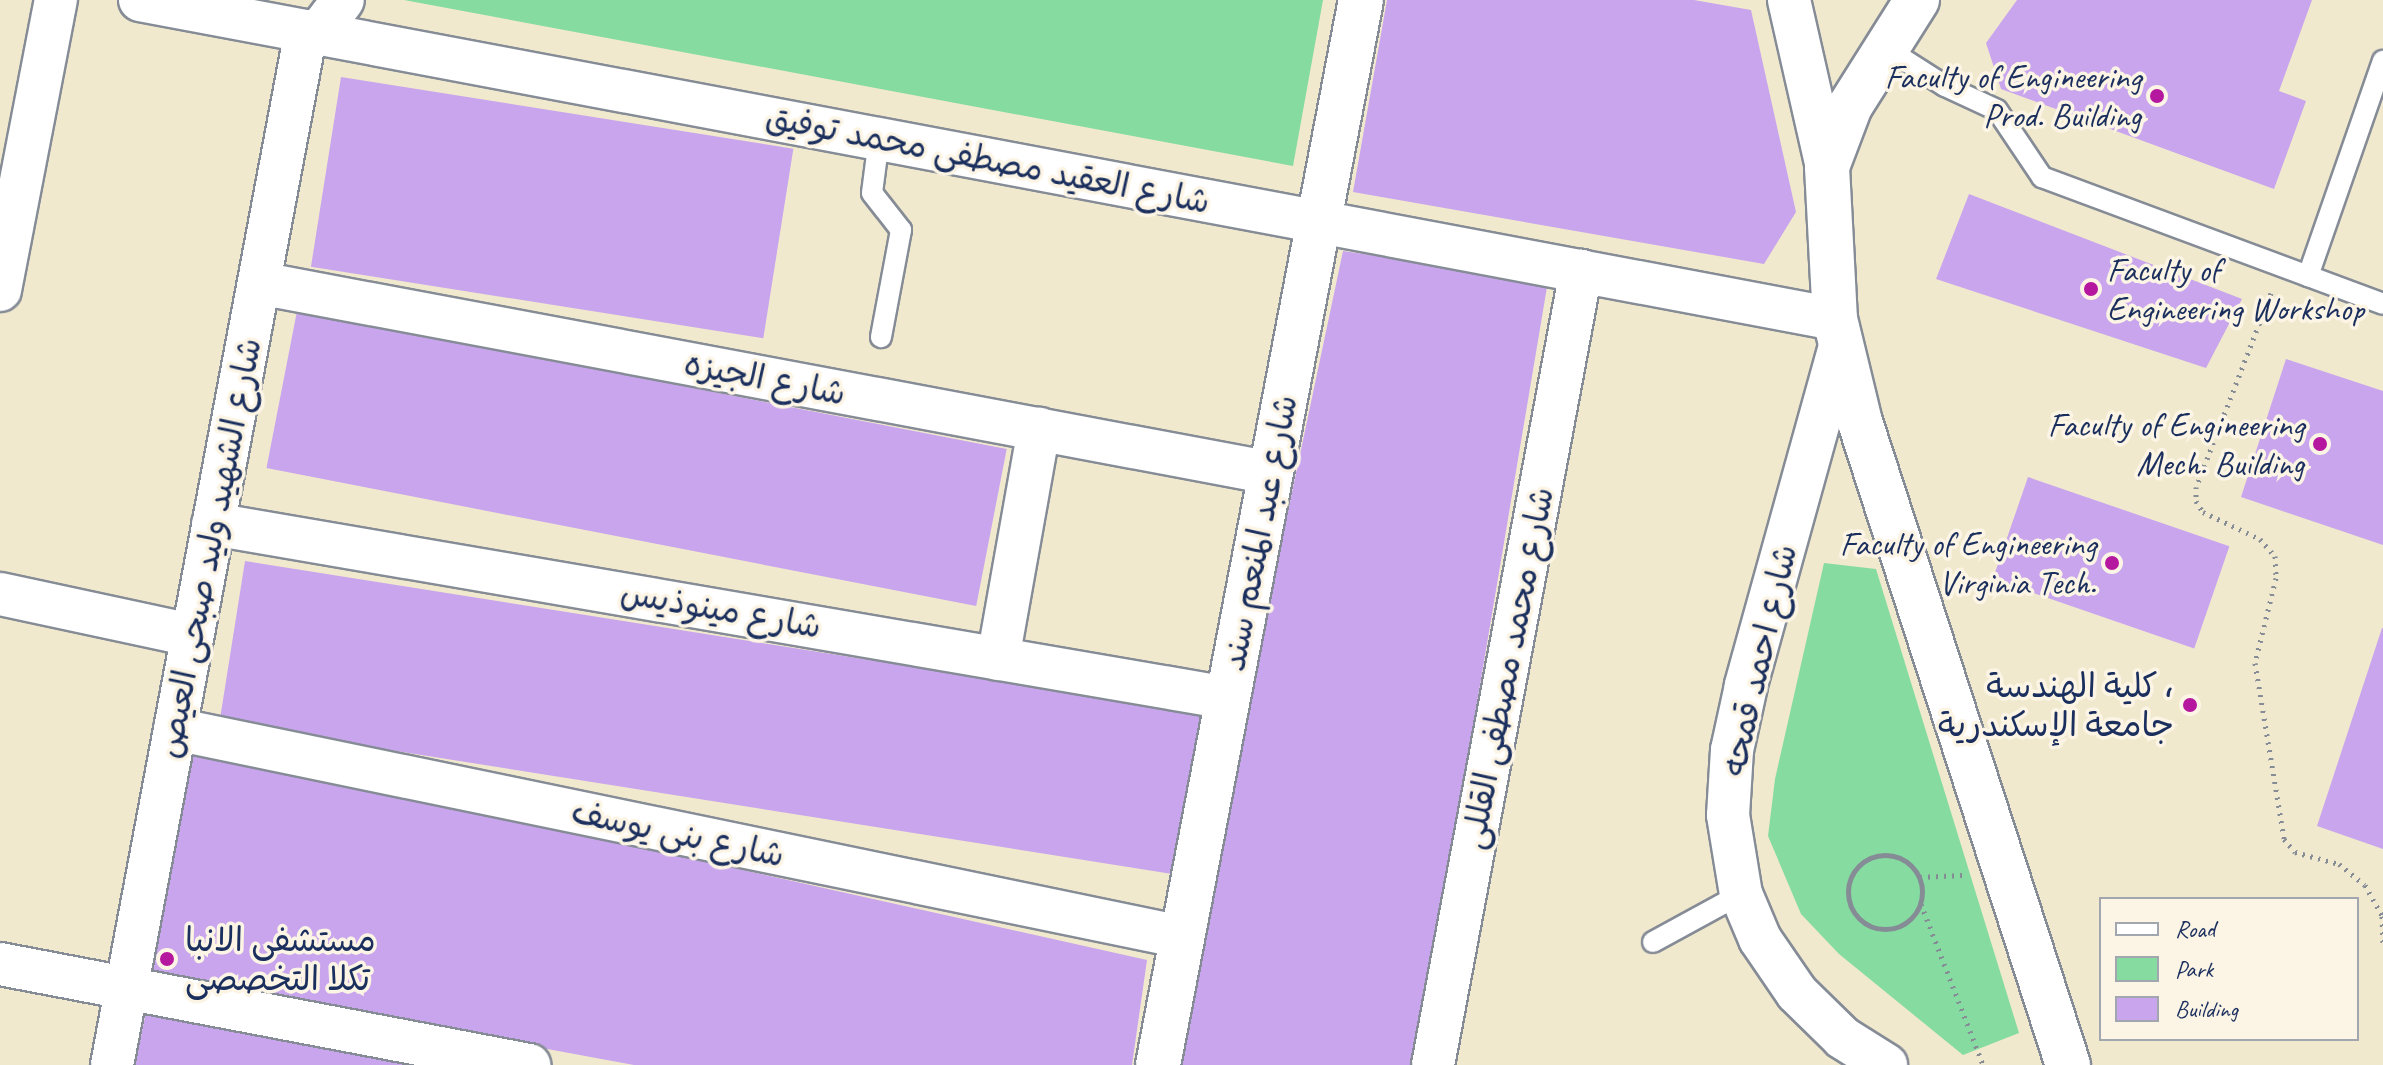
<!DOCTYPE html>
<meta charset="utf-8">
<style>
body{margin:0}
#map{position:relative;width:2383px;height:1065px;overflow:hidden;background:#f1e9ce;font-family:Caveat,"Playpen Sans Arabic",sans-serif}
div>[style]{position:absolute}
.green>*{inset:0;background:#86dca0}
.building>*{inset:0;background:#c8a5ed;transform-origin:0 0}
.path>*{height:5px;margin-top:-2.5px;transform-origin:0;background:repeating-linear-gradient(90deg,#868c96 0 2px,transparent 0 8px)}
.path>.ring{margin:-2.5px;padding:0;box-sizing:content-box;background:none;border:5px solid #868c96;border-radius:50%}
.roads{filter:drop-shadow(2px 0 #868c96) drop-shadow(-2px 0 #868c96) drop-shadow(0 2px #868c96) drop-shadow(0 -2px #868c96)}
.lane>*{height:20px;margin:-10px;padding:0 10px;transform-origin:10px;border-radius:10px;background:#fff}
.street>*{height:42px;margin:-21px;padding:0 21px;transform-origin:21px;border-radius:21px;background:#fff}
.secondary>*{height:44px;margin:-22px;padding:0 22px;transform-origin:22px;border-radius:22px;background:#fff}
.dots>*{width:22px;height:22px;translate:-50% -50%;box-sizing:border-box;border:4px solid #fcf5e5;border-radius:50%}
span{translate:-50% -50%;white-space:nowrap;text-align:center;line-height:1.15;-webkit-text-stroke:7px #fcf5e5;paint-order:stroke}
.poi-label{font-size:34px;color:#1b2f5e}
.right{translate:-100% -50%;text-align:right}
.left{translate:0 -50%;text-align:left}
.street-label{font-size:34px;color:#1b2f5e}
.legend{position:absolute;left:2099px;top:897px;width:260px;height:144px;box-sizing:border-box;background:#fcf5e5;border:2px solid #a2a6af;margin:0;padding:10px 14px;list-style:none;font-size:24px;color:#1b2f5e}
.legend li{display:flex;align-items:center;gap:16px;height:40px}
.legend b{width:40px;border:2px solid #a2a6af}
</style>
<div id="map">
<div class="green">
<i style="clip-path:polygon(404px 0,1323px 0,1293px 166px)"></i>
<i style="clip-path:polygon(1824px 563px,1876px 569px,2019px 1033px,1963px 1055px,1839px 954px,1801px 914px,1768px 836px,1775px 779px)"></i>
</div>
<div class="building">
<i style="clip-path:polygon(1387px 0,1694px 0,1751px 10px,1796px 212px,1764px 264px,1353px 192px)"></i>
<i style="clip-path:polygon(2017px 0,2312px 0,2279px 91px,2306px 101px,2274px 189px,2001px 89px,1986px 43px)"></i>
<i style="left:341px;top:77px;width:458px;height:192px;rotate:9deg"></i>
<i style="clip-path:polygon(1969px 194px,2242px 299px,2206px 368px,1936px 279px)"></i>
<i style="clip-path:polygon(1343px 251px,1548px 281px,1422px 1030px,1413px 1065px,1171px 1065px)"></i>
<i style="left:297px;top:311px;width:723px;height:160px;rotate:11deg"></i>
<i style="clip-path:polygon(2286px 359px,2383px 391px,2383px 545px,2241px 497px)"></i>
<i style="left:2028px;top:477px;width:213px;height:108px;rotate:19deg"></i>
<i style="left:245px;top:561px;width:968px;height:164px;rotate:9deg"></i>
<i style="clip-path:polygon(2382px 628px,2383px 628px,2383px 849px,2317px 826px)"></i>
<i style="clip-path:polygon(186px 746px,1147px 960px,1132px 1065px,634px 1065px,138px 973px)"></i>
<i style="clip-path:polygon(146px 1012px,428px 1065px,135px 1065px)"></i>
</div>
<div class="path">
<i style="left:2271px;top:293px;width:208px;rotate:111.1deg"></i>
<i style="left:2196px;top:487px;width:14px;rotate:90deg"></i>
<i style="left:2196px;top:501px;width:13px;rotate:58deg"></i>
<i style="left:2203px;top:512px;width:63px;rotate:25.3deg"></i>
<i style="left:2260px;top:539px;width:23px;rotate:49deg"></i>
<i style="left:2275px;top:556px;width:22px;rotate:87deg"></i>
<i style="left:2276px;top:578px;width:88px;rotate:103.9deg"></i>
<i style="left:2255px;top:663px;width:178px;rotate:80.6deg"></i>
<i style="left:2284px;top:839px;width:17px;rotate:50deg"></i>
<i style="left:2295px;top:852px;width:46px;rotate:15.3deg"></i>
<i style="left:2339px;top:864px;width:33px;rotate:39deg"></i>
<i style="left:2365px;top:885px;width:35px;rotate:61deg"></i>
<i style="left:2382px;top:916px;width:28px;rotate:88deg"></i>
<i class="ring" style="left:1848px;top:855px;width:69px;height:69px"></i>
<i style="left:1920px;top:877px;width:43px;rotate:-2.7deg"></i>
<i style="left:1921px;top:904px;width:173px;rotate:68.9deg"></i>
</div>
<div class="roads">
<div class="lane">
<i style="left:1884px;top:47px;width:72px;rotate:32.6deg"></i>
<i style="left:1945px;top:86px;width:57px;rotate:24.8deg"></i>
<i style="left:1997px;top:110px;width:81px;rotate:56.1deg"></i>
<i style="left:2042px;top:177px;width:364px;rotate:20.4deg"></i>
<i style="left:879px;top:139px;width:54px;rotate:97.4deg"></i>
<i style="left:872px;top:193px;width:47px;rotate:51.9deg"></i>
<i style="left:901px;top:230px;width:109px;rotate:100.6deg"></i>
<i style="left:2308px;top:276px;width:228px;rotate:-70.8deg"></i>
<i style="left:1653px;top:942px;width:100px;rotate:-28.6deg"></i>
</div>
<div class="street">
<i style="left:140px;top:0;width:1725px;rotate:10.66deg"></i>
<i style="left:1789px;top:0;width:171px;rotate:77.2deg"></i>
<i style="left:318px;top:33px;width:41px;rotate:-52.9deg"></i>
<i style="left:259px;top:283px;width:1030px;rotate:10.63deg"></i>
<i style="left:0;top:290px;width:295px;rotate:-79.1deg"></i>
<i style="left:1840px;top:346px;width:353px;rotate:105.5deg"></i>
<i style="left:1746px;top:686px;width:66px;rotate:102.3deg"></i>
<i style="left:1732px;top:750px;width:65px;rotate:93.5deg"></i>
<i style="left:1728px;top:815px;width:80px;rotate:80.7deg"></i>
<i style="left:1741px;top:894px;width:49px;rotate:67.1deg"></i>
<i style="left:1760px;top:939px;width:65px;rotate:55.6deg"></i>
<i style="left:1797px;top:993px;width:64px;rotate:44.4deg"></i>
<i style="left:1843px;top:1038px;width:51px;rotate:32.1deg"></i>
<i style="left:213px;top:524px;width:1030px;rotate:9.73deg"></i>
<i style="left:0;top:594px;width:196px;rotate:12.1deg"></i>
<i style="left:998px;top:659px;width:234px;rotate:-79.9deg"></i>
<i style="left:175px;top:729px;width:1028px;rotate:11.67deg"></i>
<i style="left:0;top:964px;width:539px;rotate:10.81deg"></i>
<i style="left:112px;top:1065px;width:1052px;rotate:-79.37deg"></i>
<i style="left:1433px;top:1065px;width:808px;rotate:-79.44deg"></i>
</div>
<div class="secondary">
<i style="left:1917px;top:0;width:125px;rotate:122.3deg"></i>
<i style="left:1850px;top:106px;width:65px;rotate:110.7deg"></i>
<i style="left:1827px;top:167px;width:152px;rotate:87deg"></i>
<i style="left:1835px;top:319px;width:106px;rotate:76.4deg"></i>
<i style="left:1860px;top:422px;width:676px;rotate:72.07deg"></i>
<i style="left:1158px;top:1065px;width:1084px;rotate:-79.21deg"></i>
</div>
</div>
<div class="dots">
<i style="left:2157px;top:96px;background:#b5179e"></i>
<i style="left:2091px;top:289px;background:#b5179e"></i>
<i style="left:2320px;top:444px;background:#b5179e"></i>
<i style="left:2112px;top:563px;background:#b5179e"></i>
<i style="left:2190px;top:705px;background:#b5179e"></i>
<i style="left:167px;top:959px;background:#b5179e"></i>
</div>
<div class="poi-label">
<span class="right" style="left:2141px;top:96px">Faculty of Engineering<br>Prod. Building</span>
<span class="left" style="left:2107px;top:289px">Faculty of<br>Engineering Workshop</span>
<span class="right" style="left:2304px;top:444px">Faculty of Engineering<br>Mech. Building</span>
<span class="right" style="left:2096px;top:563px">Faculty of Engineering<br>Virginia Tech.</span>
<span class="right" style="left:2174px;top:705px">كلية الهندسة ،<br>جامعة الإسكندرية</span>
<span class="left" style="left:185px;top:959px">مستشفى الانبا<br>تكلا التخصصى</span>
</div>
<div class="street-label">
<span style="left:988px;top:159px;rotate:11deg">شارع العقيد مصطفى محمد توفيق</span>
<span style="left:765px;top:378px;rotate:11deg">شارع الجيزه</span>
<span style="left:1259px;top:533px;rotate:-79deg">شارع عبد المنعم سند</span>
<span style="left:209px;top:548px;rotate:-79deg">شارع الشهيد وليد صبحى العيص</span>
<span style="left:721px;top:609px;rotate:10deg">شارع مينوذيس</span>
<span style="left:1759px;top:660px;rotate:-77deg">شارع احمد قمحه</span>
<span style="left:1507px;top:668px;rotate:-79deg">شارع محمد مصطفى القللى</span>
<span style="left:678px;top:833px;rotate:12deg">شارع بنى يوسف</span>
</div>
<ul class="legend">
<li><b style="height:10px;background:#fff"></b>Road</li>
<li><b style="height:22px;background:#86dca0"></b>Park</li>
<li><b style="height:22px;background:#c8a5ed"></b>Building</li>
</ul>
</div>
